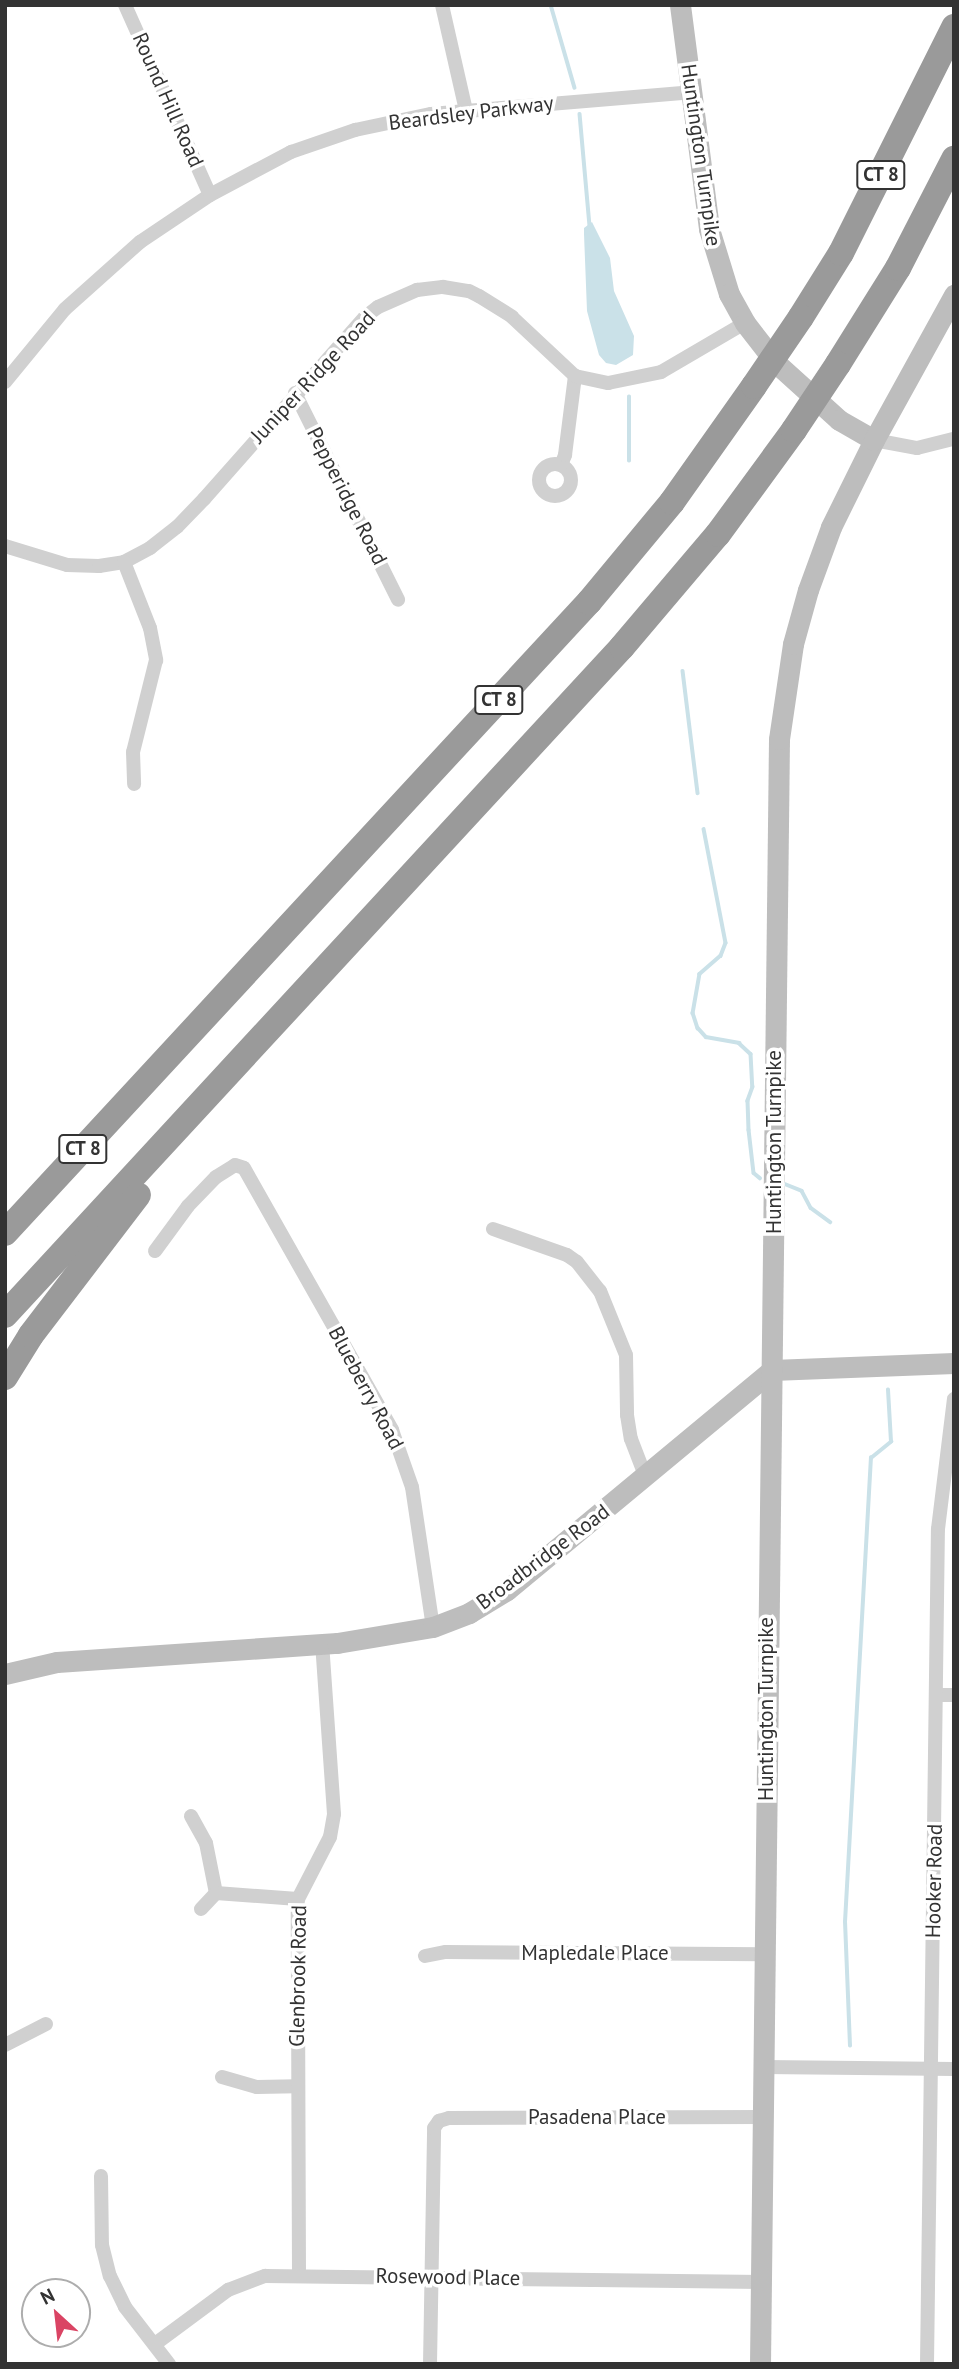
<!DOCTYPE html>
<style>
body{margin:0}
#map{position:relative;width:959px;height:2369px;overflow:hidden;background:#fff;font-family:"PT Sans",sans-serif}
div>[style]{position:absolute}
.water>*{inset:0;background:#cae1e8}
.stream>*{height:3.5px;margin:-1.75px;padding:0 1.75px;transform-origin:1.75px;border-radius:1.75px;background:#cae1e8}
.minor>*{height:14px;margin:-7px;padding:0 7px;transform-origin:7px;border-radius:7px;background:#d0d0d0}
.minor>.ring{margin:-7px;padding:0;box-sizing:content-box;background:none;border:14px solid #d0d0d0;border-radius:50%}
.secondary>*{height:21px;margin:-10.5px;padding:0 10.5px;transform-origin:10.5px;border-radius:10.5px;background:#bdbdbd}
.motorway>*{height:26px;margin:-13px;padding:0 13px;transform-origin:13px;border-radius:13px;background:#9a9a9a}
.motorway-bridge>*{height:26px;margin:-13px;padding:0 13px;transform-origin:13px;border-radius:13px;background:#9a9a9a}
span{translate:-50% -50%;white-space:nowrap;text-align:center;line-height:1.15;-webkit-text-stroke:7px #fff;paint-order:stroke}
.shield-label span{padding:2px 5px;background:#fff;border:2px solid;border-radius:5px;-webkit-text-stroke-width:0}
.shield-label{font-size:19px;color:#333;font-weight:700}
.street-label{font-size:21px;color:#333}
.frame{position:absolute;inset:0;border:7px solid #333;pointer-events:none}
.north{position:absolute;left:21px;top:2278px;width:70px;height:70px;box-sizing:border-box;background:#fff;border:2px solid #adadad;border-radius:50%;rotate:333deg;font-size:19px;font-weight:700;line-height:28px;text-align:center;color:#333}
.north::after{content:'';display:block;margin:auto;width:24px;height:32px;background:#da4464;clip-path:polygon(50% 0,100% 100%,50% 72%,0 100%)}
</style>
<div id="map">
<div class="water">
<i style="clip-path:polygon(592px 222px,610px 258px,614px 291px,634px 336px,633px 355px,616px 365px,606px 363px,599px 355px,587px 311px,584px 234px,584px 228px)"></i>
</div>
<div class="stream">
<i style="left:551px;top:5px;width:86px;rotate:73.9deg"></i>
<i style="left:580px;top:114px;width:113px;rotate:84.9deg"></i>
<i style="left:629px;top:461px;width:64px;rotate:-90deg"></i>
<i style="left:683px;top:671px;width:123px;rotate:83deg"></i>
<i style="left:704px;top:829px;width:116px;rotate:79.1deg"></i>
<i style="left:726px;top:943px;width:14px;rotate:111deg"></i>
<i style="left:721px;top:956px;width:28px;rotate:139deg"></i>
<i style="left:700px;top:974px;width:40px;rotate:100deg"></i>
<i style="left:693px;top:1013px;width:16px;rotate:72deg"></i>
<i style="left:698px;top:1028px;width:12px;rotate:48deg"></i>
<i style="left:706px;top:1037px;width:34px;rotate:10deg"></i>
<i style="left:739px;top:1043px;width:16px;rotate:43deg"></i>
<i style="left:751px;top:1054px;width:33px;rotate:87deg"></i>
<i style="left:753px;top:1087px;width:15px;rotate:110deg"></i>
<i style="left:748px;top:1101px;width:29px;rotate:88deg"></i>
<i style="left:749px;top:1130px;width:43px;rotate:83.4deg"></i>
<i style="left:754px;top:1173px;width:8px;rotate:40deg"></i>
<i style="left:785px;top:1184px;width:18px;rotate:22deg"></i>
<i style="left:802px;top:1191px;width:19px;rotate:62deg"></i>
<i style="left:811px;top:1208px;width:24px;rotate:36deg"></i>
<i style="left:850px;top:2046px;width:124px;rotate:-92.3deg"></i>
<i style="left:845px;top:1922px;width:465px;rotate:-86.8deg"></i>
<i style="left:871px;top:1458px;width:26px;rotate:-39deg"></i>
<i style="left:891px;top:1442px;width:52px;rotate:-93.3deg"></i>
</div>
<div class="minor">
<i style="left:125px;top:5px;width:208px;rotate:65.9deg"></i>
<i style="left:442px;top:5px;width:109px;rotate:77.2deg"></i>
<i style="left:5px;top:382px;width:94px;rotate:-50.6deg"></i>
<i style="left:65px;top:309px;width:101px;rotate:-41.8deg"></i>
<i style="left:140px;top:242px;width:84px;rotate:-33.9deg"></i>
<i style="left:210px;top:195px;width:92px;rotate:-28deg"></i>
<i style="left:291px;top:152px;width:68px;rotate:-19deg"></i>
<i style="left:355px;top:130px;width:78px;rotate:-11.9deg"></i>
<i style="left:431px;top:114px;width:261px;rotate:-4.8deg"></i>
<i style="left:295px;top:393px;width:231px;rotate:63.5deg"></i>
<i style="left:874px;top:440px;width:44px;rotate:10.5deg"></i>
<i style="left:917px;top:448px;width:38px;rotate:-14deg"></i>
<i class="ring" style="left:539px;top:464px;width:18px;height:18px"></i>
<i style="left:561px;top:465px;width:11px;rotate:-68deg"></i>
<i style="left:565px;top:455px;width:80px;rotate:-82.8deg"></i>
<i style="left:5px;top:546px;width:65px;rotate:17deg"></i>
<i style="left:67px;top:565px;width:32px;rotate:2deg"></i>
<i style="left:99px;top:566px;width:25px;rotate:-9deg"></i>
<i style="left:124px;top:562px;width:30px;rotate:-28deg"></i>
<i style="left:150px;top:548px;width:34px;rotate:-38deg"></i>
<i style="left:177px;top:527px;width:39px;rotate:-46deg"></i>
<i style="left:204px;top:499px;width:243px;rotate:-48.5deg"></i>
<i style="left:365px;top:317px;width:16px;rotate:-38deg"></i>
<i style="left:378px;top:307px;width:43px;rotate:-23.6deg"></i>
<i style="left:417px;top:290px;width:26px;rotate:-7deg"></i>
<i style="left:443px;top:287px;width:26px;rotate:9deg"></i>
<i style="left:469px;top:291px;width:11px;rotate:27deg"></i>
<i style="left:479px;top:296px;width:39px;rotate:32deg"></i>
<i style="left:512px;top:317px;width:86px;rotate:43.1deg"></i>
<i style="left:575px;top:376px;width:34px;rotate:12deg"></i>
<i style="left:608px;top:383px;width:54px;rotate:-11.7deg"></i>
<i style="left:661px;top:372px;width:97px;rotate:-30.3deg"></i>
<i style="left:124px;top:562px;width:71px;rotate:68.5deg"></i>
<i style="left:150px;top:628px;width:33px;rotate:79deg"></i>
<i style="left:156px;top:660px;width:95px;rotate:104deg"></i>
<i style="left:133px;top:752px;width:32px;rotate:88deg"></i>
<i style="left:493px;top:1229px;width:78px;rotate:19.4deg"></i>
<i style="left:567px;top:1255px;width:12px;rotate:35deg"></i>
<i style="left:577px;top:1262px;width:37px;rotate:52deg"></i>
<i style="left:600px;top:1291px;width:69px;rotate:67.9deg"></i>
<i style="left:626px;top:1355px;width:60px;rotate:89deg"></i>
<i style="left:627px;top:1415px;width:24px;rotate:81deg"></i>
<i style="left:631px;top:1439px;width:40px;rotate:69deg"></i>
<i style="left:155px;top:1251px;width:56px;rotate:-53.7deg"></i>
<i style="left:188px;top:1206px;width:40px;rotate:-46deg"></i>
<i style="left:216px;top:1177px;width:22px;rotate:-32deg"></i>
<i style="left:235px;top:1165px;width:9px;rotate:18deg"></i>
<i style="left:244px;top:1168px;width:301px;rotate:60.5deg"></i>
<i style="left:392px;top:1430px;width:60px;rotate:70.7deg"></i>
<i style="left:412px;top:1487px;width:142px;rotate:81.5deg"></i>
<i style="left:937px;top:1695px;width:17px"></i>
<i style="left:191px;top:1816px;width:31px;rotate:61deg"></i>
<i style="left:206px;top:1843px;width:51px;rotate:78.7deg"></i>
<i style="left:201px;top:1909px;width:22px;rotate:-47deg"></i>
<i style="left:216px;top:1893px;width:82px;rotate:4.2deg"></i>
<i style="left:425px;top:1956px;width:21px;rotate:-11deg"></i>
<i style="left:446px;top:1952px;width:319px;rotate:0.4deg"></i>
<i style="left:5px;top:2045px;width:46px;rotate:-27.1deg"></i>
<i style="left:764px;top:2067px;width:190px;rotate:0.6deg"></i>
<i style="left:222px;top:2077px;width:36px;rotate:16deg"></i>
<i style="left:257px;top:2087px;width:39px;rotate:-1deg"></i>
<i style="left:101px;top:2176px;width:69px;rotate:89.2deg"></i>
<i style="left:102px;top:2245px;width:32px;rotate:76deg"></i>
<i style="left:110px;top:2276px;width:34px;rotate:64deg"></i>
<i style="left:125px;top:2307px;width:72px;rotate:52.3deg"></i>
<i style="left:299px;top:2275px;width:376px;rotate:-90.2deg"></i>
<i style="left:298px;top:1899px;width:70px;rotate:-62.7deg"></i>
<i style="left:330px;top:1837px;width:23px;rotate:-80deg"></i>
<i style="left:334px;top:1814px;width:170px;rotate:-94deg"></i>
<i style="left:155px;top:2344px;width:91px;rotate:-36.5deg"></i>
<i style="left:228px;top:2290px;width:40px;rotate:-21deg"></i>
<i style="left:265px;top:2276px;width:497px;rotate:0.7deg"></i>
<i style="left:430px;top:2364px;width:236px;rotate:-89deg"></i>
<i style="left:434px;top:2128px;width:9px;rotate:-54deg"></i>
<i style="left:439px;top:2121px;width:10px;rotate:-17deg"></i>
<i style="left:449px;top:2118px;width:315px;rotate:-0.2deg"></i>
<i style="left:927px;top:2364px;width:835px;rotate:-89.25deg"></i>
<i style="left:938px;top:1529px;width:131px;rotate:-83deg"></i>
</div>
<div class="secondary">
<i style="left:680px;top:5px;width:226px;rotate:82.6deg"></i>
<i style="left:709px;top:229px;width:68px;rotate:72.9deg"></i>
<i style="left:729px;top:294px;width:33px;rotate:61deg"></i>
<i style="left:745px;top:323px;width:51px;rotate:52.2deg"></i>
<i style="left:776px;top:363px;width:85px;rotate:42.1deg"></i>
<i style="left:839px;top:420px;width:40px;rotate:29.7deg"></i>
<i style="left:5px;top:1674px;width:53px;rotate:-13deg"></i>
<i style="left:57px;top:1662px;width:281px;rotate:-3.9deg"></i>
<i style="left:337px;top:1643px;width:97px;rotate:-9.5deg"></i>
<i style="left:433px;top:1627px;width:39px;rotate:-21deg"></i>
<i style="left:469px;top:1613px;width:44px;rotate:-31.2deg"></i>
<i style="left:507px;top:1590px;width:344px;rotate:-39.7deg"></i>
<i style="left:772px;top:1370px;width:182px;rotate:-2.2deg"></i>
<i style="left:760px;top:2364px;width:1625px;rotate:-89.33deg"></i>
<i style="left:779px;top:739px;width:96px;rotate:-81.6deg"></i>
<i style="left:793px;top:644px;width:56px;rotate:-74.5deg"></i>
<i style="left:808px;top:590px;width:67px;rotate:-69.9deg"></i>
<i style="left:831px;top:527px;width:97px;rotate:-63.7deg"></i>
<i style="left:874px;top:440px;width:166px;rotate:-61.1deg"></i>
</div>
<div class="motorway">
<i style="left:801px;top:317px;width:75px;rotate:-58deg"></i>
<i style="left:841px;top:253px;width:253px;rotate:-63.4deg"></i>
<i style="left:838px;top:364px;width:113px;rotate:-58deg"></i>
<i style="left:898px;top:268px;width:123px;rotate:-62.8deg"></i>
<i style="left:5px;top:1233px;width:860px;rotate:-47.22deg"></i>
<i style="left:589px;top:602px;width:130px;rotate:-50.3deg"></i>
<i style="left:672px;top:502px;width:142px;rotate:-54.7deg"></i>
<i style="left:5px;top:1315px;width:909px;rotate:-47.27deg"></i>
<i style="left:622px;top:647px;width:148px;rotate:-49.7deg"></i>
<i style="left:718px;top:534px;width:129px;rotate:-53.8deg"></i>
<i style="left:5px;top:1377px;width:49px;rotate:-58.2deg"></i>
<i style="left:31px;top:1335px;width:176px;rotate:-52.6deg"></i>
</div>
<div class="motorway-bridge">
<i style="left:754px;top:386px;width:83px;rotate:-55.7deg"></i>
<i style="left:794px;top:430px;width:79px;rotate:-56.3deg"></i>
</div>
<div class="shield-label">
<span style="left:881px;top:175px">CT 8</span>
<span style="left:499px;top:700px">CT 8</span>
<span style="left:83px;top:1149px">CT 8</span>
</div>
<div class="street-label">
<span style="left:168px;top:100px;rotate:66deg">Round Hill Road</span>
<span style="left:471px;top:113px;rotate:-7deg">Beardsley Parkway</span>
<span style="left:701px;top:155px;rotate:82deg">Huntington Turnpike</span>
<span style="left:313px;top:377px;rotate:-47deg">Juniper Ridge Road</span>
<span style="left:347px;top:496px;rotate:63deg">Pepperidge Road</span>
<span style="left:774px;top:1142px;rotate:-90deg">Huntington Turnpike</span>
<span style="left:366px;top:1388px;rotate:62deg">Blueberry Road</span>
<span style="left:543px;top:1557px;rotate:-37deg">Broadbridge Road</span>
<span style="left:766px;top:1709px;rotate:-90deg">Huntington Turnpike</span>
<span style="left:934px;top:1881px;rotate:-89deg">Hooker Road</span>
<span style="left:595px;top:1953px">Mapledale Place</span>
<span style="left:298px;top:1976px;rotate:-89deg">Glenbrook Road</span>
<span style="left:597px;top:2117px">Pasadena Place</span>
<span style="left:448px;top:2277px;rotate:1deg">Rosewood Place</span>
</div>
<div class="frame"></div>
<div class="north">N</div>
</div>
